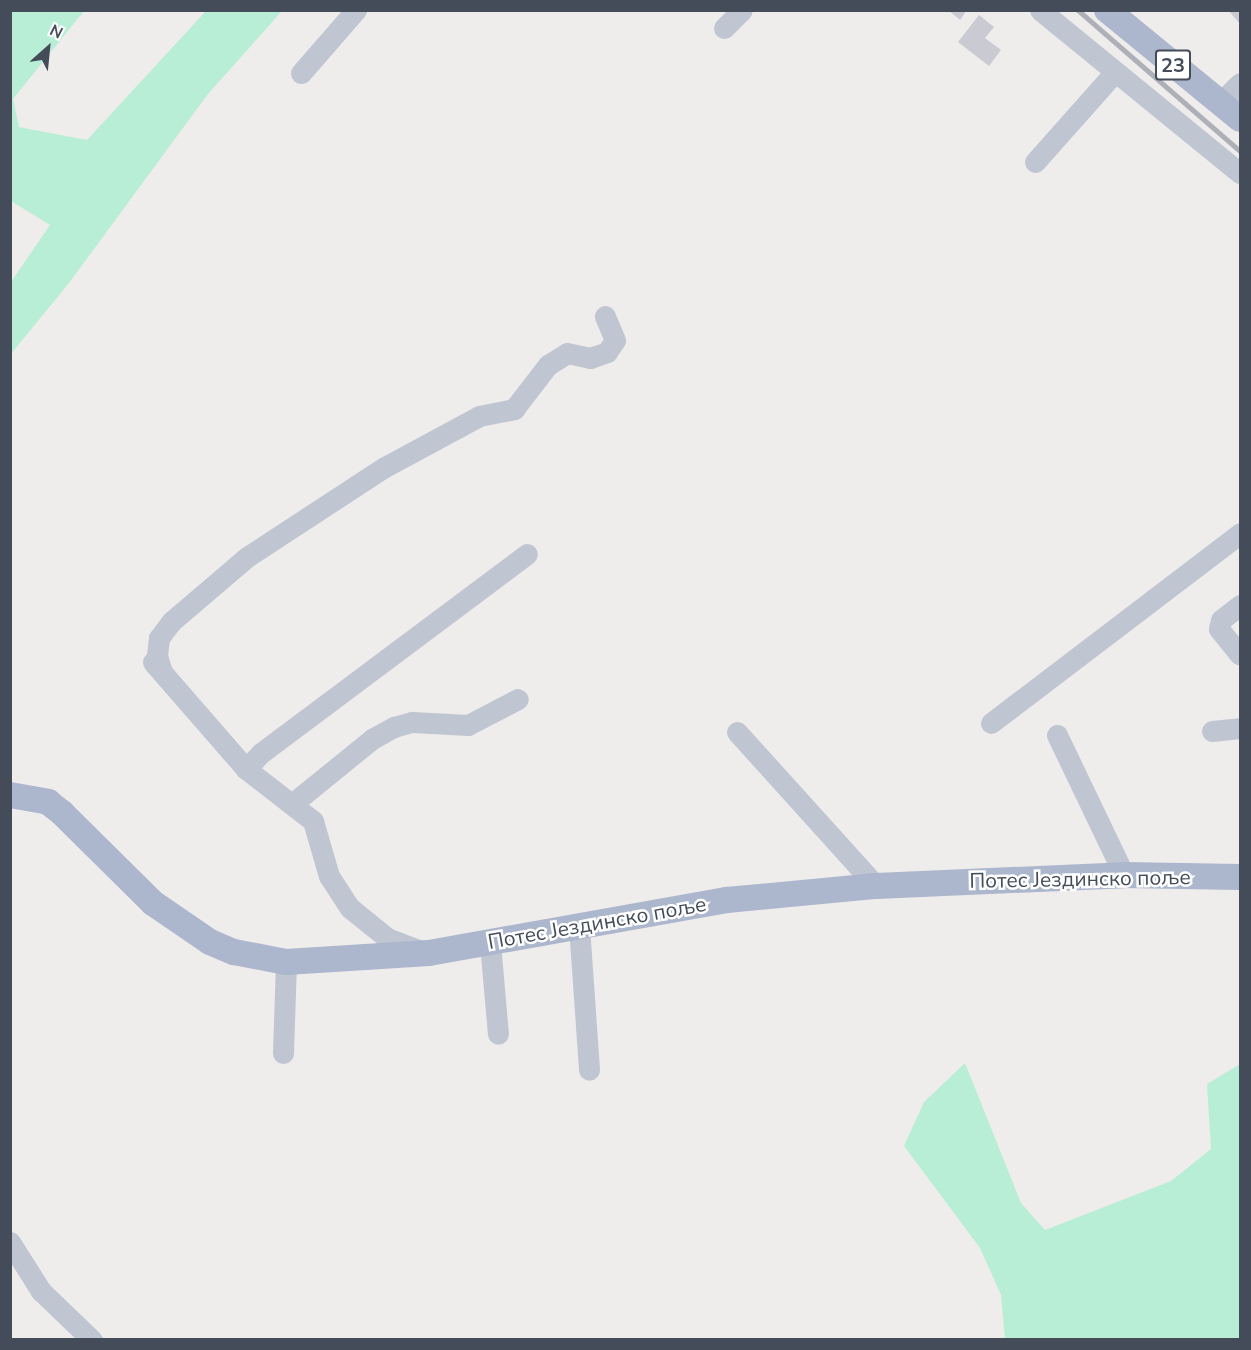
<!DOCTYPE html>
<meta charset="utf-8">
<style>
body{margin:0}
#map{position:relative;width:1251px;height:1350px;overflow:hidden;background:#efecec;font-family:"Nunito Sans",sans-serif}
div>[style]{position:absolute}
.green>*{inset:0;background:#b9eed6}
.building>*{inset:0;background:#c9cad2}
.minor>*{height:21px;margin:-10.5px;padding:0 10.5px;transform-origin:10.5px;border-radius:10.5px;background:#bfc6d2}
.major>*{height:26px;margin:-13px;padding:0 13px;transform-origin:13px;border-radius:13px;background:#acb6cc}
.rail>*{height:4.5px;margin:-2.25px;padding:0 2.25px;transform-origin:2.25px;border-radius:2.25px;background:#aeb0b7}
span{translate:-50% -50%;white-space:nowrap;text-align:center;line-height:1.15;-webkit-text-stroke:5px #fff;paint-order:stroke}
.shield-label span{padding:2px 4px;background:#fff;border:2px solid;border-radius:4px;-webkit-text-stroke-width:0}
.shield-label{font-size:20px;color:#454c59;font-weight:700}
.street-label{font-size:21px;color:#454c59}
.frame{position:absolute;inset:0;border:12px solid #454c59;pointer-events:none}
.north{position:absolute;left:18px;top:18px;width:60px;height:60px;-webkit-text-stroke:4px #fff;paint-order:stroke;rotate:27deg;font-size:16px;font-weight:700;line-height:24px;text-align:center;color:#454c59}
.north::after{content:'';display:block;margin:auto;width:21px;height:27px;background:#454c59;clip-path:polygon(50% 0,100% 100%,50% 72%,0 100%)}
</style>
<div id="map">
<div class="green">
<i style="clip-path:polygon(11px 10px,84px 11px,13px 99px,19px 127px,87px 140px,206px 11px,282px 11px,208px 94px,69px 283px,11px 354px,11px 282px,50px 225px,11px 201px)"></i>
<i style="clip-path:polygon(965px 1063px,1021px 1203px,1045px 1230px,1171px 1181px,1211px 1149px,1207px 1084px,1240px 1064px,1240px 1339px,1005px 1339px,1001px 1295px,980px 1248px,904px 1146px,924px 1102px)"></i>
</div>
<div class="building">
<i style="clip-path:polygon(948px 10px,967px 10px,960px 20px)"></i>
<i style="clip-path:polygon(1228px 10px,1240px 10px,1240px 24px)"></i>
<i style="clip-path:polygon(979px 15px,994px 27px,985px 38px,1001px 50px,989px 66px,958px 42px)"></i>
</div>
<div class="minor">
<i style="left:1040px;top:10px;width:258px;rotate:39.2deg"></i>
<i style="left:724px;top:28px;width:25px;rotate:-45deg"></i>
<i style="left:301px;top:73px;width:84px;rotate:-48.9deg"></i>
<i style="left:1220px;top:103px;width:28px;rotate:-45deg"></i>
<i style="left:1035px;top:162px;width:120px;rotate:-48.4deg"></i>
<i style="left:1240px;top:605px;width:24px;rotate:142deg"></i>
<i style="left:1221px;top:620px;width:9px;rotate:103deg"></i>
<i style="left:1219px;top:629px;width:33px;rotate:51deg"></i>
<i style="left:153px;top:662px;width:142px;rotate:49deg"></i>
<i style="left:246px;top:769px;width:85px;rotate:37.8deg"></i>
<i style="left:313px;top:821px;width:57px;rotate:73.8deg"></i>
<i style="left:329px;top:876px;width:38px;rotate:57deg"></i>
<i style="left:350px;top:908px;width:48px;rotate:39deg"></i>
<i style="left:387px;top:938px;width:40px;rotate:21deg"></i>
<i style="left:162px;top:672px;width:17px;rotate:-107deg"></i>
<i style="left:157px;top:656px;width:18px;rotate:-84deg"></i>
<i style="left:159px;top:638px;width:21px;rotate:-53deg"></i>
<i style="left:172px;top:621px;width:99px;rotate:-40.5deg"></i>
<i style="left:247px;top:557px;width:163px;rotate:-33.2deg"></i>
<i style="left:383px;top:468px;width:109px;rotate:-28.4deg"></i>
<i style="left:479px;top:416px;width:36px;rotate:-11deg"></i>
<i style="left:514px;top:409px;width:56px;rotate:-52.3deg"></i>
<i style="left:548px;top:365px;width:22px;rotate:-32deg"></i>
<i style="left:567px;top:353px;width:24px;rotate:12deg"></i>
<i style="left:590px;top:358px;width:18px;rotate:-19deg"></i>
<i style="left:607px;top:352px;width:14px;rotate:-56deg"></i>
<i style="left:615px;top:340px;width:26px;rotate:-113deg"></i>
<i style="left:991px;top:723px;width:313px;rotate:-37.3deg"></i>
<i style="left:1212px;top:731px;width:28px;rotate:-6deg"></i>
<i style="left:737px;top:732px;width:207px;rotate:47.9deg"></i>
<i style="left:1057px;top:735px;width:155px;rotate:64.4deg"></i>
<i style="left:246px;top:769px;width:22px;rotate:-47deg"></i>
<i style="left:261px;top:753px;width:332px;rotate:-36.8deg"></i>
<i style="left:292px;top:804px;width:103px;rotate:-39.1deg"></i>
<i style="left:372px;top:739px;width:25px;rotate:-29deg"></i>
<i style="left:394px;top:727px;width:19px;rotate:-16deg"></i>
<i style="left:412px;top:722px;width:56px;rotate:3.1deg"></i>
<i style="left:468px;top:725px;width:56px;rotate:-27.5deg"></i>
<i style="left:579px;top:926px;width:144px;rotate:86deg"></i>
<i style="left:490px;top:943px;width:91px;rotate:85deg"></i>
<i style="left:283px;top:1053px;width:91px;rotate:-88.1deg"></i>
<i style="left:10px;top:1242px;width:58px;rotate:57.7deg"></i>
<i style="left:41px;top:1291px;width:71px;rotate:43.9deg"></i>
</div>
<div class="major">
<i style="left:1107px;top:10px;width:172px;rotate:39.3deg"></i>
<i style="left:10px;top:795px;width:39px;rotate:10deg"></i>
<i style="left:48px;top:802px;width:18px;rotate:38deg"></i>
<i style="left:62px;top:813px;width:128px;rotate:44.7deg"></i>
<i style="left:153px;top:903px;width:69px;rotate:34.4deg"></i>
<i style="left:210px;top:942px;width:26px;rotate:23deg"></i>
<i style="left:234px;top:952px;width:53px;rotate:10.9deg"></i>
<i style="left:286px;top:962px;width:143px;rotate:-3.6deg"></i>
<i style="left:429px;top:953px;width:303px;rotate:-10.1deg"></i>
<i style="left:727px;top:900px;width:150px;rotate:-5.4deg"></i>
<i style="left:876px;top:886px;width:248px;rotate:-2.5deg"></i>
<i style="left:1124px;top:875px;width:116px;rotate:1deg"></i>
</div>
<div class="rail">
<i style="left:1078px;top:10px;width:215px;rotate:41deg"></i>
</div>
<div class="shield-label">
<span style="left:1173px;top:65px">23</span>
</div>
<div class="street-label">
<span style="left:1080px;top:879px;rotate:-1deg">Потес Јездинско поље</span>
<span style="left:597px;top:923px;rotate:-10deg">Потес Јездинско поље</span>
</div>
<div class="frame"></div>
<div class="north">N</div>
</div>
